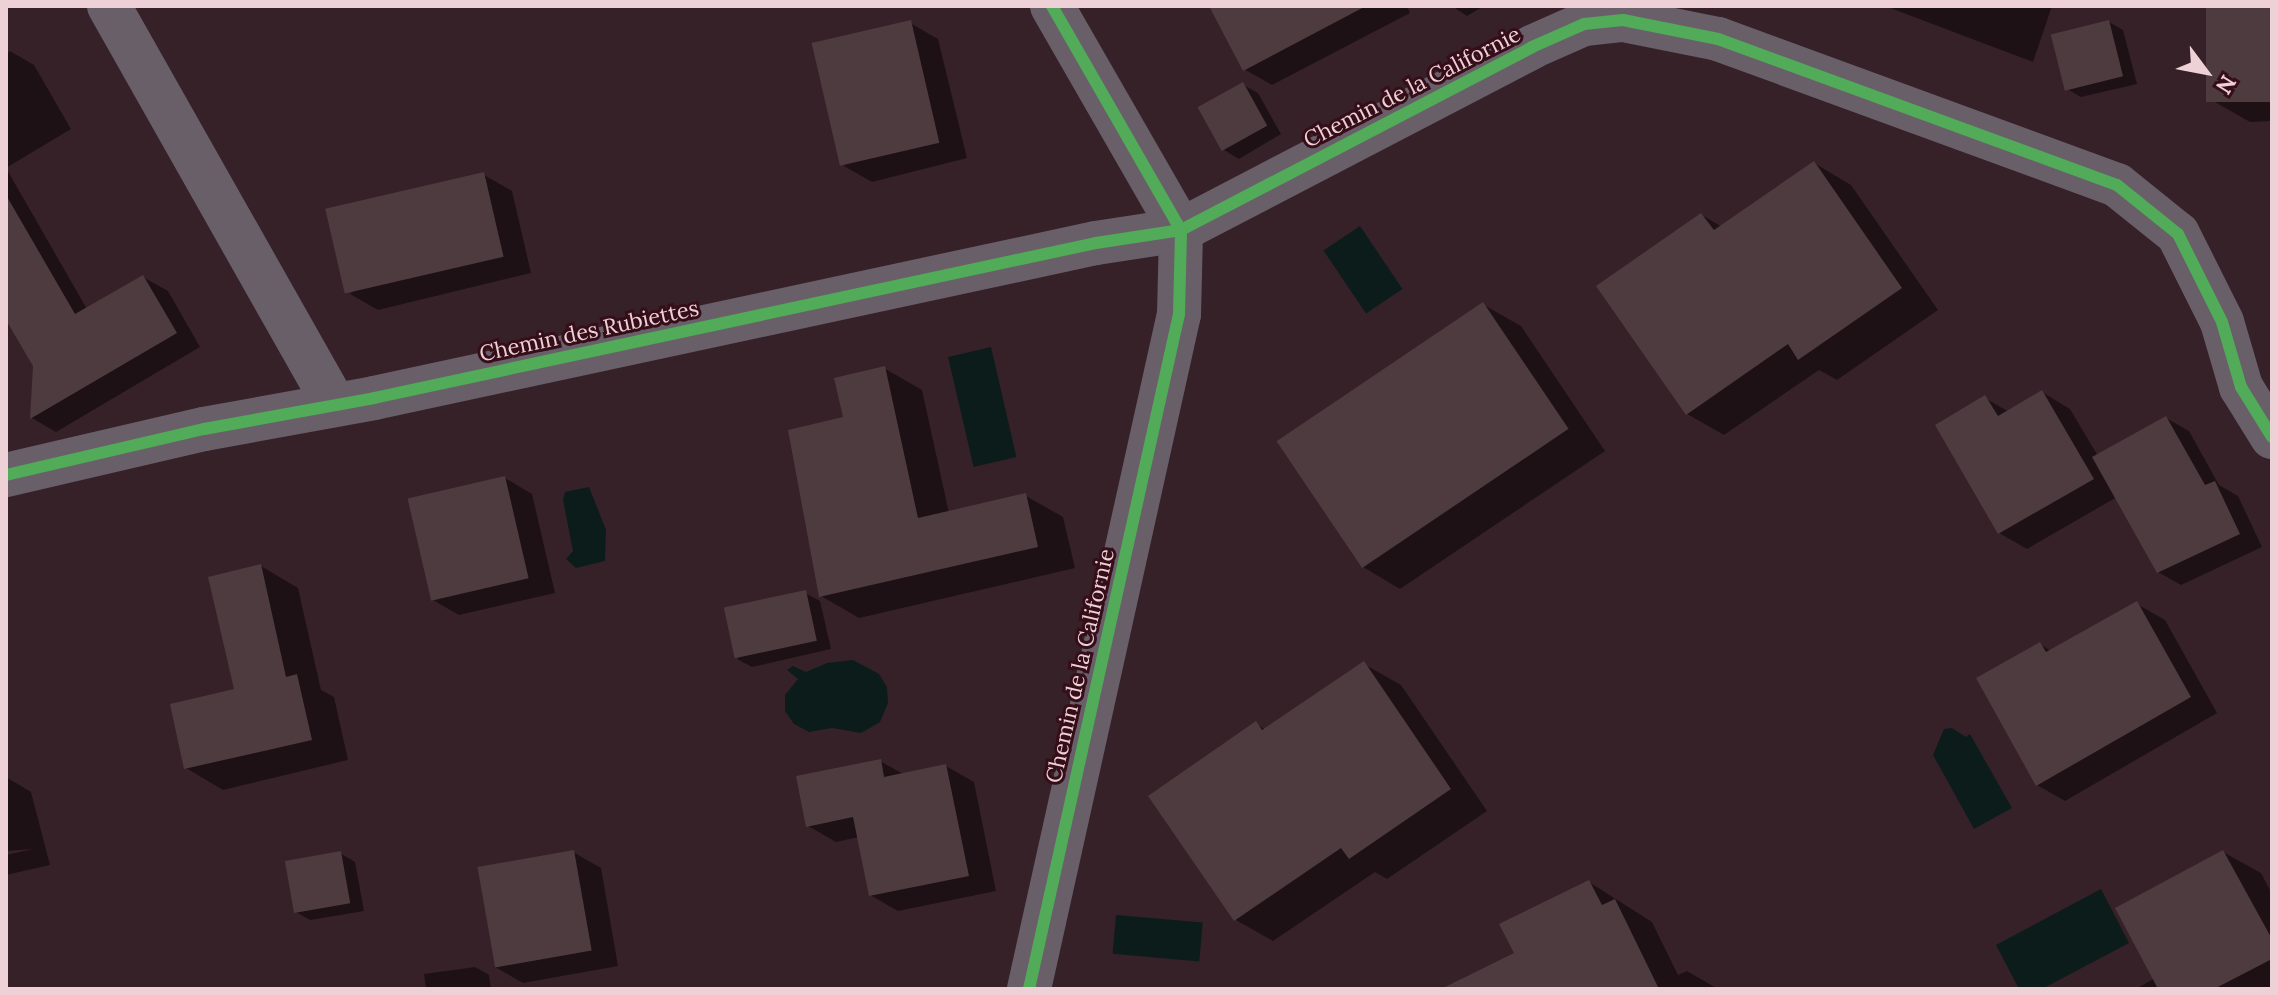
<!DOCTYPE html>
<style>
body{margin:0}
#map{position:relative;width:2278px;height:995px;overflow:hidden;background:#372128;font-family:Lora,serif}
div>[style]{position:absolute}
.water>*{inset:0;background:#0c1c1a;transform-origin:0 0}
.shadow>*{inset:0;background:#0007}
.building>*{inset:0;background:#4d3b40;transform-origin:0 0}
.street>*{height:44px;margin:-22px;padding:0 22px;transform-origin:22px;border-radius:22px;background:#695f69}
.cycleway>*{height:12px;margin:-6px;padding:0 6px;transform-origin:6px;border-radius:6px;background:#51ab58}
span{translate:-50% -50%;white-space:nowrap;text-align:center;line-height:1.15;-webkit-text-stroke:6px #350e1a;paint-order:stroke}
.street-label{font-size:22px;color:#edd1d6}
.frame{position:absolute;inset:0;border:8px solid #edd1d6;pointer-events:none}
.north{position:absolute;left:2166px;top:32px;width:80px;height:80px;-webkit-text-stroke:6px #350e1a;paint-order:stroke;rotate:122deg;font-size:22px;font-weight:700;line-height:32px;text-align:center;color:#edd1d6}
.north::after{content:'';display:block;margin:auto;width:28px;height:36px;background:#edd1d6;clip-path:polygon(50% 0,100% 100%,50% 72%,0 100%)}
</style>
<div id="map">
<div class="water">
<i style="left:1360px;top:226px;width:76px;height:44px;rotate:56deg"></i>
<i style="left:991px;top:347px;width:113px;height:44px;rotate:77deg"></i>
<i style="clip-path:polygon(589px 487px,606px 530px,605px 561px,576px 568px,566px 559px,573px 551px,563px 500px,565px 492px)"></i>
<i style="clip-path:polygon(853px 660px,879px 674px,887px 687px,888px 703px,880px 722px,861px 733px,832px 728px,809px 732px,794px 724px,785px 711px,785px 695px,798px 679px,787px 670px,793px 666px,806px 672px,827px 663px)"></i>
<i style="clip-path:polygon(1952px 728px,1966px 737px,1970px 734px,2012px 808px,1974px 829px,1933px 755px,1944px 729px)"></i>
<i style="clip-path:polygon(2101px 889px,2129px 943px,2042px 989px,2019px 989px,1996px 945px)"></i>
<i style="left:1116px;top:915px;width:87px;height:39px;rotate:5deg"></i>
</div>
<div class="shadow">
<i style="clip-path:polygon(1211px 6px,1407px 6px,1410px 13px,1272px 85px,1244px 69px)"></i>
<i style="clip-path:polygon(1452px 6px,1484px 6px,1467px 16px)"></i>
<i style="clip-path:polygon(1885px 6px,2052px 6px,2033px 62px)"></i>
<i style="clip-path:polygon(2208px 6px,2272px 6px,2272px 121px,2250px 122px,2213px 101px)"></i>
<i style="clip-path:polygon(2109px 22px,2123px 30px,2137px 84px,2081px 97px,2067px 89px)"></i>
<i style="clip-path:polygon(910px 23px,938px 39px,967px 158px,872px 182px,844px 166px)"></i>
<i style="clip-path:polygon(10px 51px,34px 65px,71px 129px,6px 168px,87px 309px,143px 277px,168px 291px,200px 347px,56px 432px,32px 418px,35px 365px,6px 316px,6px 54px)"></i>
<i style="clip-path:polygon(1243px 85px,1258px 93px,1281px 134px,1239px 159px,1224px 150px)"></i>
<i style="clip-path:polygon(1814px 163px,1851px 185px,1938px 310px,1837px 380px,1819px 370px,1724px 435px,1687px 414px,1702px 215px,1722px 227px)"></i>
<i style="clip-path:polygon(484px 175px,512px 191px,531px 273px,378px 310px,350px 294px)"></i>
<i style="clip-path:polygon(1484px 305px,1521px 326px,1605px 451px,1400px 589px,1363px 567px)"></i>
<i style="clip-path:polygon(884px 368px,922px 390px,949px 513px,1026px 496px,1063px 517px,1075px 568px,859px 618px,821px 596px,845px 419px)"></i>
<i style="clip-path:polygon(2042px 392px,2070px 409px,2098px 456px,2166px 418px,2189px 431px,2219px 485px,2238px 496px,2262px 547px,2181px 585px,2158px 572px,2117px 497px,2027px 549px,1999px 533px,1985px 398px,2009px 412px)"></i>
<i style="clip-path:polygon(505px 478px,532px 494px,555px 593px,459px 615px,431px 599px)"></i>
<i style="clip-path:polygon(261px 566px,298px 588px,321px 690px,334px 697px,348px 760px,223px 790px,186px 768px,236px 690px)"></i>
<i style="clip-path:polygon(805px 593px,820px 601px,831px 649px,752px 667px,737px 659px)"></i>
<i style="clip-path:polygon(2137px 604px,2165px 620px,2217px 713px,2065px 801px,2037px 785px,2040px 644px,2051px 651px)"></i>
<i style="clip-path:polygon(1364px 664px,1401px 685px,1487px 811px,1387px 879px,1375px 872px,1273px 941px,1236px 920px,1256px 724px,1266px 730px)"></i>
<i style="clip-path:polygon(880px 761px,905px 775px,946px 766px,974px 782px,996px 891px,898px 911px,870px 895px,859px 837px,836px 842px,808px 826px)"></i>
<i style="clip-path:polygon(6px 777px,31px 792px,50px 865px,6px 875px,6px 855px,33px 849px,6px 851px)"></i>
<i style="clip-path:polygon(573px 852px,601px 868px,618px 966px,523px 983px,495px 967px)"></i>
<i style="clip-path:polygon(2223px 852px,2261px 873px,2272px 894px,2272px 989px,2136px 989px,2155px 978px)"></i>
<i style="clip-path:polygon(340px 853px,355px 862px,364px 911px,310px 920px,296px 912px)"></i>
<i style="clip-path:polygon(1589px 882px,1652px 922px,1678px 975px,1687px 971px,1718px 989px,1466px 989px,1517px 954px)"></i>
<i style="clip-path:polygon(475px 967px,489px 975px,491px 989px,426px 989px,424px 974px)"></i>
</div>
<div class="building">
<i style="clip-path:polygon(1209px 6px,1366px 6px,1243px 71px)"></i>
<i style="left:2206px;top:6px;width:66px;height:96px"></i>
<i style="left:911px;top:20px;width:126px;height:102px;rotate:77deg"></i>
<i style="left:2109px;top:20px;width:58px;height:60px;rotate:76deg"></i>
<i style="left:1243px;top:82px;width:50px;height:52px;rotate:61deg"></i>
<i style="clip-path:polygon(1814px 161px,1902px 288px,1798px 360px,1788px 344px,1686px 415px,1596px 286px,1701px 213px,1714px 230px)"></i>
<i style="left:484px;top:172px;width:87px;height:163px;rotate:77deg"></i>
<i style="clip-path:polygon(6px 195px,75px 314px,143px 275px,177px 333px,30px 419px,33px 366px,6px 320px)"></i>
<i style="left:1483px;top:302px;width:153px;height:249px;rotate:56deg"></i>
<i style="clip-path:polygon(885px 366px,918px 518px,1026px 493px,1038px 547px,819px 597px,788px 430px,843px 417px,834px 378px)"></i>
<i style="clip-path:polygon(2042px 390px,2094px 479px,1998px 534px,1935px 425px,1985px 395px,1998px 416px)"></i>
<i style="clip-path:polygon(2166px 416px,2205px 485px,2215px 481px,2240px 534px,2157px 573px,2092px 457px)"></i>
<i style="left:505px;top:476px;width:105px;height:100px;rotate:77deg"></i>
<i style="clip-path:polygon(261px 564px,286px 677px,297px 674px,312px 740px,184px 769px,170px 704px,234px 689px,208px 577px)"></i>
<i style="left:806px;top:590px;width:52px;height:84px;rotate:78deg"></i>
<i style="clip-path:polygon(2137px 601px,2191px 697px,2036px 786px,1976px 678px,2040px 642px,2046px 652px)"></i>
<i style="clip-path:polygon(1364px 661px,1451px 789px,1349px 859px,1341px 848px,1234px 921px,1148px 796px,1256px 721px,1262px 730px)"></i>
<i style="clip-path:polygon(881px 759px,884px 777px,946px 764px,969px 876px,869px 896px,853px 817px,806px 827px,796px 776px)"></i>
<i style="left:574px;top:850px;width:102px;height:98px;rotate:80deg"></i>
<i style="clip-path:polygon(2223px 850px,2272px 939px,2272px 959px,2214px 989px,2158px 989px,2115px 908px)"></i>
<i style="left:341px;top:851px;width:53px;height:57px;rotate:80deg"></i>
<i style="clip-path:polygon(1589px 880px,1602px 905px,1615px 899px,1659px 989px,1441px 989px,1514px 953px,1499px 924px)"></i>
</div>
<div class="street">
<i style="left:109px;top:6px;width:455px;rotate:60.5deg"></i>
<i style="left:1052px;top:6px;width:258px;rotate:60.1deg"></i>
<i style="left:6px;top:475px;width:203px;rotate:-13.1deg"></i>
<i style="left:204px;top:429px;width:173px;rotate:-10.3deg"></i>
<i style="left:374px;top:398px;width:738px;rotate:-12.12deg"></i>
<i style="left:1096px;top:243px;width:86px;rotate:-8.7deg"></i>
<i style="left:1181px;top:230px;width:396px;rotate:-27.5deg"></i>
<i style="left:1532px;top:47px;width:57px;rotate:-23.9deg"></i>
<i style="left:1584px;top:24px;width:39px;rotate:-6deg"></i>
<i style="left:1623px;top:20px;width:97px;rotate:11.3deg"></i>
<i style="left:1718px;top:39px;width:425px;rotate:20.1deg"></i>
<i style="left:2117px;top:185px;width:78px;rotate:38.8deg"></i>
<i style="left:2178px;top:234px;width:98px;rotate:63.4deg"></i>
<i style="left:2222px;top:322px;width:68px;rotate:73.7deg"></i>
<i style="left:2241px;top:387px;width:59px;rotate:58.2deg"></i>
<i style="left:1029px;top:989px;width:691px;rotate:-77.47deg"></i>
<i style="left:1179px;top:314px;width:84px;rotate:-88.6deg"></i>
</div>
<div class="cycleway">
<i style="left:1052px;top:6px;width:258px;rotate:60.1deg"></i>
<i style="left:6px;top:475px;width:203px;rotate:-13.1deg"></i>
<i style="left:204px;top:429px;width:173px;rotate:-10.3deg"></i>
<i style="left:374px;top:398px;width:738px;rotate:-12.12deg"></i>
<i style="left:1096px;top:243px;width:86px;rotate:-8.7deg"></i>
<i style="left:1181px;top:230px;width:396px;rotate:-27.5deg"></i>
<i style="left:1532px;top:47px;width:57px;rotate:-23.9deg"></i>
<i style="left:1584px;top:24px;width:39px;rotate:-6deg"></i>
<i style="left:1623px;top:20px;width:97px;rotate:11.3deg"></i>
<i style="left:1718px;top:39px;width:425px;rotate:20.1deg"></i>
<i style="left:2117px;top:185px;width:78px;rotate:38.8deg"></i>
<i style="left:2178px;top:234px;width:98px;rotate:63.4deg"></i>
<i style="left:2222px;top:322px;width:68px;rotate:73.7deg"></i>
<i style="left:2241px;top:387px;width:59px;rotate:58.2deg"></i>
<i style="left:1029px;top:989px;width:691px;rotate:-77.47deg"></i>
<i style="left:1179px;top:314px;width:84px;rotate:-88.6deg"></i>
</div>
<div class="street-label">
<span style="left:1412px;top:87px;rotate:-27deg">Chemin de la Californie</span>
<span style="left:589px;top:331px;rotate:-12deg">Chemin des Rubiettes</span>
<span style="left:1080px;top:666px;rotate:-77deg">Chemin de la Californie</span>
</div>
<div class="frame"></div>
<div class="north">N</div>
</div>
